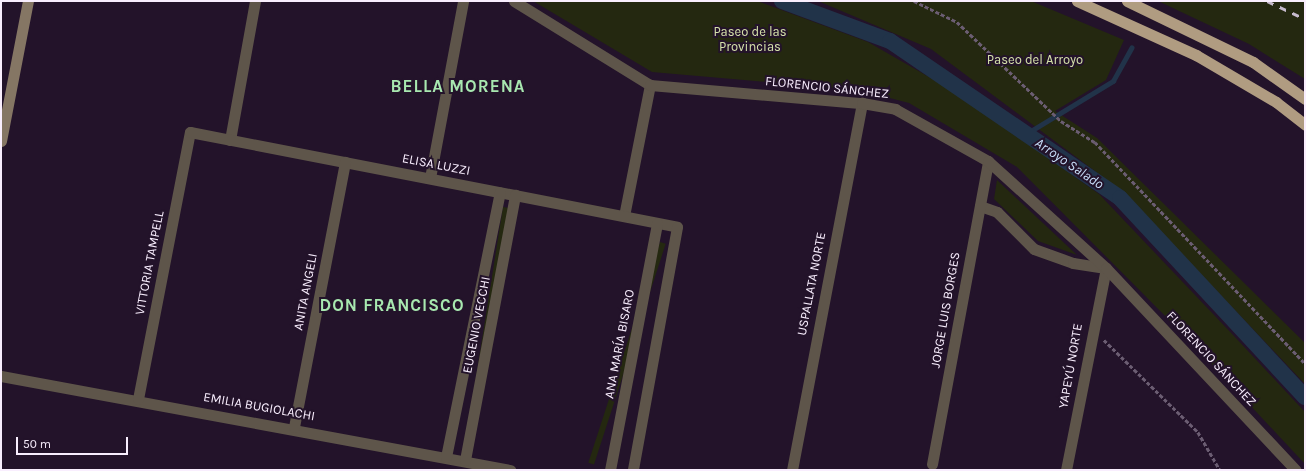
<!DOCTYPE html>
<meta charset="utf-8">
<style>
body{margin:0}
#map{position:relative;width:1306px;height:471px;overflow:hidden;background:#23132a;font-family:Karla,sans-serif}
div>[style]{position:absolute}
.green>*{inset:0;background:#242810;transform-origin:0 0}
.stream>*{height:4.5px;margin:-2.25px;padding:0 2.25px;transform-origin:2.25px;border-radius:2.25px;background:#213349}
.canal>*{height:16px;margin:-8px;padding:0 8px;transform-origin:8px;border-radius:8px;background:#213349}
.path>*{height:2.5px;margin-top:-1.25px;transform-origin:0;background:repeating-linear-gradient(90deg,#6b5d72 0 4px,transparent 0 6px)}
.minor>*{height:11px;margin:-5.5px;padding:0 5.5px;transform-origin:5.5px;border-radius:5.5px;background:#5e554a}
.tertiary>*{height:11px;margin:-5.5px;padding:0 5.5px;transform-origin:5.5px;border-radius:5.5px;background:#5e554a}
.secondary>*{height:11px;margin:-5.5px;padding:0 5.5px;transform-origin:5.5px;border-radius:5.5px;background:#857664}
.trunk>*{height:11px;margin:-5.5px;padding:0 5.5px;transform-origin:5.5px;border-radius:5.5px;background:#b09c81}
.rail>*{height:3px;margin-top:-1.5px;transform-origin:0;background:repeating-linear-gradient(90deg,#c6bacc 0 7px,transparent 0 14px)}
span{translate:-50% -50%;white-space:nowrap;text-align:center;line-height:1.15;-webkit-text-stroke:4px #23132a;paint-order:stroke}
.park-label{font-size:13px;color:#d5e2aa}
.street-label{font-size:13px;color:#f9eefe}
.water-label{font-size:14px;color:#c7def9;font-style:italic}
.district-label{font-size:17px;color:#a8e8b0;font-weight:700;letter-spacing:1px}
.frame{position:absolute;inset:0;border:2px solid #f9eefe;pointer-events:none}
.scale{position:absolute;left:16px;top:437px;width:112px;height:18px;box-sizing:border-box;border:2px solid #f9eefe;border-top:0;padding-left:5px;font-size:12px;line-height:14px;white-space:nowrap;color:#f9eefe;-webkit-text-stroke:3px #23132a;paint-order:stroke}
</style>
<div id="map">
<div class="green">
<i style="clip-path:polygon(533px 1px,757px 1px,868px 42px,955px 92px,1099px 194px,1234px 336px,1305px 412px,1305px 464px,1191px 342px,1017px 167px,909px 103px,859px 90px,652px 72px)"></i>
<i style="clip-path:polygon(818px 1px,1031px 1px,1124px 40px,1106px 80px,1055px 111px,1097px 138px,1304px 342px,1305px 384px,1123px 192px,931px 49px)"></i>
<i style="clip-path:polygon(1158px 1px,1305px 1px,1305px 79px,1249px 44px)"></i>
<i style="clip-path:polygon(997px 180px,1077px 255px,1038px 241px,994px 199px)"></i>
<i style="left:503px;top:207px;width:6px;height:241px;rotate:9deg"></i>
<i style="left:660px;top:242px;width:6px;height:232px;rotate:18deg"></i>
</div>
<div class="stream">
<i style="left:1026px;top:134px;width:102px;rotate:-31.3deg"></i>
<i style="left:1113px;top:81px;width:38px;rotate:-61deg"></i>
</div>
<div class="canal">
<i style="left:782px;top:1px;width:115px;rotate:20.3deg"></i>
<i style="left:890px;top:41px;width:278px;rotate:34.3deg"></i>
<i style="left:1120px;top:198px;width:272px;rotate:47.1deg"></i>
</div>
<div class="path">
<i style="left:914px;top:1px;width:48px;rotate:26deg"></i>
<i style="left:957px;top:22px;width:144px;rotate:43.6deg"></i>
<i style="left:1061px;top:121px;width:40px;rotate:32deg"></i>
<i style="left:1095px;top:142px;width:305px;rotate:46.5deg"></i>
<i style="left:1104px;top:340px;width:132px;rotate:44.4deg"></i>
<i style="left:1198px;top:432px;width:44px;rotate:59.9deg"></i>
</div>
<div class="minor">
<i style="left:230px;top:140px;width:141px;rotate:-79.8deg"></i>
<i style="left:430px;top:178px;width:180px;rotate:-79.4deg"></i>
<i style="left:980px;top:206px;width:18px;rotate:19deg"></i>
<i style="left:997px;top:212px;width:52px;rotate:45deg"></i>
<i style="left:1034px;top:249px;width:41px;rotate:19.7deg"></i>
<i style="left:1073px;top:263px;width:33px;rotate:9deg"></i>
<i style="left:1106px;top:268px;width:206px;rotate:101.2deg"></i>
<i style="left:624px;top:216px;width:134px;rotate:-78.8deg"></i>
<i style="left:1px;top:376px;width:518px;rotate:10.46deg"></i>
<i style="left:138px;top:399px;width:272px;rotate:-79deg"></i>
<i style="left:190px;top:132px;width:496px;rotate:11deg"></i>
<i style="left:677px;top:227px;width:247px;rotate:100.3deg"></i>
<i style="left:294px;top:427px;width:270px;rotate:-79.1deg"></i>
<i style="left:446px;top:457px;width:270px;rotate:-78.5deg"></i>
<i style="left:465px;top:460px;width:270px;rotate:-79.3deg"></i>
<i style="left:932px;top:464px;width:308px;rotate:-79.5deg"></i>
<i style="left:610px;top:470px;width:251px;rotate:-79.2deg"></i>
<i style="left:792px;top:470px;width:374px;rotate:-79.2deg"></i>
</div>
<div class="tertiary">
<i style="left:514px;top:1px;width:160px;rotate:31.7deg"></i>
<i style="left:650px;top:85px;width:213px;rotate:4.9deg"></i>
<i style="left:862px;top:103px;width:34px;rotate:10deg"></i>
<i style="left:895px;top:109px;width:107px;rotate:29.2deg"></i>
<i style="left:988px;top:161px;width:159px;rotate:42.2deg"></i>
<i style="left:1106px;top:268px;width:277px;rotate:46.8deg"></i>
</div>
<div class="secondary">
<i style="left:1px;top:141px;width:143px;rotate:-79.1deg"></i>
</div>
<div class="trunk">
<i style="left:1077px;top:1px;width:131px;rotate:24.4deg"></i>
<i style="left:1196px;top:55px;width:93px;rotate:30.4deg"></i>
<i style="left:1276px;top:102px;width:37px;rotate:38deg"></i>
<i style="left:1127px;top:1px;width:140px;rotate:25.8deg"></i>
<i style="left:1253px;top:62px;width:64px;rotate:35.4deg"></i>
</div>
<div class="rail">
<i style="left:1267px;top:1px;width:42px;rotate:25.3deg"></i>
</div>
<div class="park-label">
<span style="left:750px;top:40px">Paseo de las<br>Provincias</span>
<span style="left:1035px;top:60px">Paseo del Arroyo</span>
</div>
<div class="street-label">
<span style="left:827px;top:88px;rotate:6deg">FLORENCIO SÁNCHEZ</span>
<span style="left:436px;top:165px;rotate:11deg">ELISA LUZZI</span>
<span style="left:150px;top:263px;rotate:-79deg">VITTORIA TAMPELL</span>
<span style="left:812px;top:284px;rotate:-79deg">USPALLATA NORTE</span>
<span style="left:306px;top:292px;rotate:-79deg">ANITA ANGELI</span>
<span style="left:946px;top:310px;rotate:-80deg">JORGE LUIS BORGES</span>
<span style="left:477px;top:325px;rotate:-79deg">EUGENIO VECCHI</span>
<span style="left:620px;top:344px;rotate:-79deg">ANA MARÍA BISARO</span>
<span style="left:1211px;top:359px;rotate:47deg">FLORENCIO SÁNCHEZ</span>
<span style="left:1071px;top:366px;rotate:-80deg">YAPEYÚ NORTE</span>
<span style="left:259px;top:407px;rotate:10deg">EMILIA BUGIOLACHI</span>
</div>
<div class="water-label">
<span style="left:1069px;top:164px;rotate:34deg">Arroyo Salado</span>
</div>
<div class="district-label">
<span style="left:458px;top:87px">BELLA MORENA</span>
<span style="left:392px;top:306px">DON FRANCISCO</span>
</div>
<div class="frame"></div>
<div class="scale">50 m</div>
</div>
